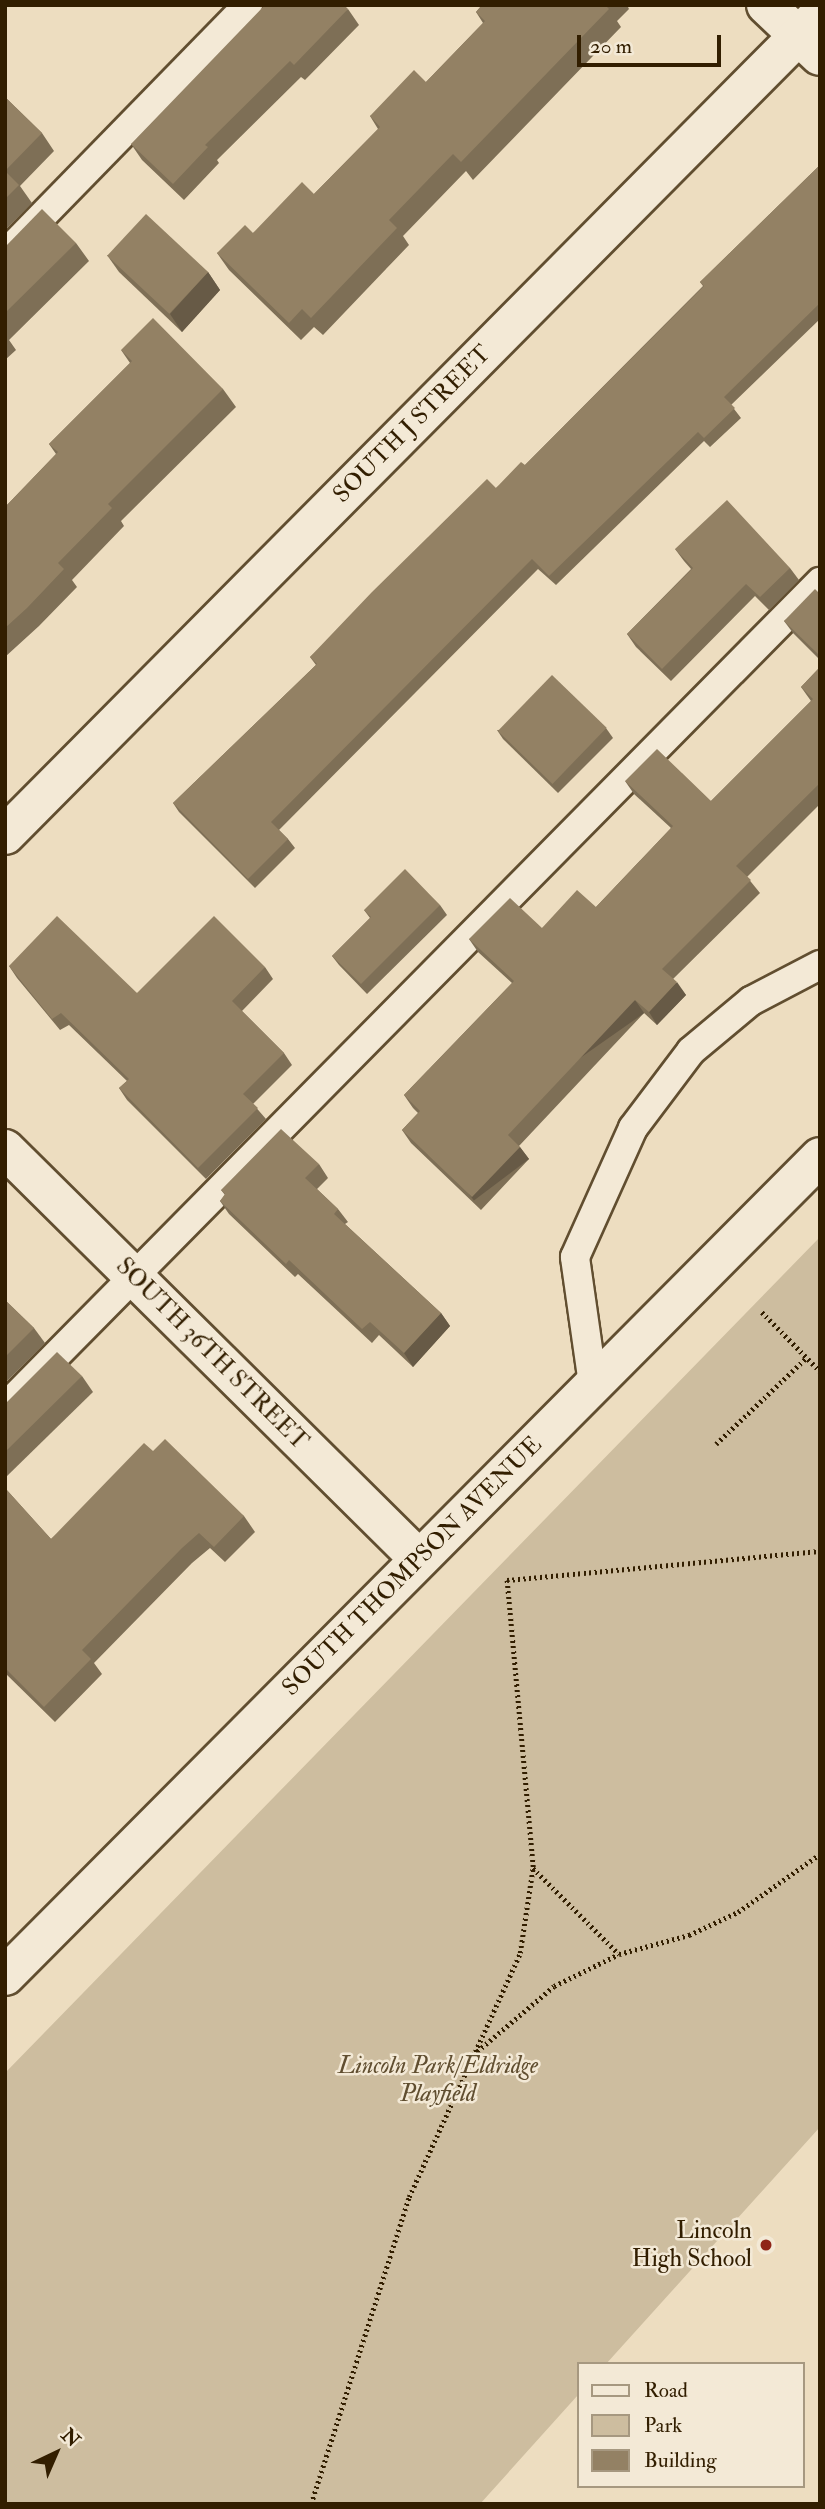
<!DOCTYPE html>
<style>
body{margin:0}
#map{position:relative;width:825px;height:2509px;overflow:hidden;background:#edddc0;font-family:"IM FELL Double Pica",serif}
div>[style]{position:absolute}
.green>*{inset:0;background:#cdbd9f}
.path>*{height:4.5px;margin-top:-2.25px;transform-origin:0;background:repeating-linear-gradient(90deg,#321e00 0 2px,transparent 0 5.5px)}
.roads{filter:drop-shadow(2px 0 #614e30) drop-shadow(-2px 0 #614e30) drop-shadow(0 2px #614e30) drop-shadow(0 -2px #614e30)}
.service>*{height:28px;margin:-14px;padding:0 14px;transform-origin:14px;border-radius:14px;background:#f3e9d6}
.minor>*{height:38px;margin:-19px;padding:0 19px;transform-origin:19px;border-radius:19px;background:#f3e9d6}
.secondary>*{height:38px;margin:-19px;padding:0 19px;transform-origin:19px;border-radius:19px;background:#f3e9d6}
.wall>*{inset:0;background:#7e6f56}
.shaded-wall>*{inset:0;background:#675a46;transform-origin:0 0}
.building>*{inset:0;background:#938164;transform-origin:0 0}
.dots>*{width:19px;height:19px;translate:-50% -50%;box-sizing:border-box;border:4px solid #f3e9d6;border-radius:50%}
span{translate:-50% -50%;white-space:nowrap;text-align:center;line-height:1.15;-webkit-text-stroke:5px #f3e9d6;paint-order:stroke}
.street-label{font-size:24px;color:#321e00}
.park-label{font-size:24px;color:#604e30;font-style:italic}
.poi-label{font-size:24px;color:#321e00}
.right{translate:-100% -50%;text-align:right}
.frame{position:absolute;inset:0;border:7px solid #321e00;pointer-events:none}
.legend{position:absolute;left:577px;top:2362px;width:228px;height:126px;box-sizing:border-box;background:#f3e9d6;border:2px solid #a69880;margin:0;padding:9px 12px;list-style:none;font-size:21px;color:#321e00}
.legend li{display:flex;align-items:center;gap:14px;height:35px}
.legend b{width:35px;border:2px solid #a69880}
.north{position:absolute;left:21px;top:2418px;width:70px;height:70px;-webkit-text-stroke:5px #f3e9d6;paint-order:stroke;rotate:44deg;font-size:19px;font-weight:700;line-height:28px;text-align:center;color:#321e00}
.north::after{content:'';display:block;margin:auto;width:24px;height:32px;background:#321e00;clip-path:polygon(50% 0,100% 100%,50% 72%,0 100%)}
.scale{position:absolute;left:577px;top:35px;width:144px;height:32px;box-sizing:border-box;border:4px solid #321e00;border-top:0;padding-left:9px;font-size:21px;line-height:24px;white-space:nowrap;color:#321e00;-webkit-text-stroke:5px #f3e9d6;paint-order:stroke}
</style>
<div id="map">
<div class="green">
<i style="clip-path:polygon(820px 1237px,820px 2127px,606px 2364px,578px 2364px,578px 2395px,480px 2504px,5px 2504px,5px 2073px)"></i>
</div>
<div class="path">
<i style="left:762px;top:1312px;width:83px;rotate:45.5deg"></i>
<i style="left:716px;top:1444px;width:124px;rotate:-43.7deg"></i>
<i style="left:533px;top:1868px;width:122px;rotate:45deg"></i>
<i style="left:473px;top:2055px;width:106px;rotate:-40.4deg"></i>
<i style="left:554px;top:1986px;width:72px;rotate:-26.2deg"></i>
<i style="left:619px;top:1954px;width:73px;rotate:-15.2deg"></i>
<i style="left:689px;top:1935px;width:54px;rotate:-25.1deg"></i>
<i style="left:738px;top:1912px;width:100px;rotate:-35.3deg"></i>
<i style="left:311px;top:2504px;width:322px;rotate:-72.3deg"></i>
<i style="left:409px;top:2197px;width:268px;rotate:-65.5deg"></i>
<i style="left:520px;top:1953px;width:87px;rotate:-81.4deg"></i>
<i style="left:533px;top:1867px;width:288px;rotate:-95.2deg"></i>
<i style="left:507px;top:1580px;width:314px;rotate:-5.3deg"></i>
</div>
<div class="roads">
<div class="service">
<i style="left:5px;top:254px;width:348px;rotate:-45.7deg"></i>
<i style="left:593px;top:1384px;width:128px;rotate:-98.1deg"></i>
<i style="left:575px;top:1257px;width:141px;rotate:-65.8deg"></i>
<i style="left:633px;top:1128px;width:96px;rotate:-53deg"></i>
<i style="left:691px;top:1051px;width:78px;rotate:-39.8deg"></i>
<i style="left:751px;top:1001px;width:78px;rotate:-27.6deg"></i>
<i style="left:5px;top:1407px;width:1160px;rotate:-45.35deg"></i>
</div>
<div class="minor">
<i style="left:766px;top:5px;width:74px;rotate:43.4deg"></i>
<i style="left:5px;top:835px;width:1157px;rotate:-45.21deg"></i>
<i style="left:5px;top:1149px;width:583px;rotate:44.72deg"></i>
</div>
<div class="secondary">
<i style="left:5px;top:1976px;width:1155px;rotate:-45.14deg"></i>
</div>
</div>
<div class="wall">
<i style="clip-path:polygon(482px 5px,627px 5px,629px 9px,617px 21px,621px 27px,473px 180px,466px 171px,403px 236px,409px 245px,323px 335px,314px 327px,301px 340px,229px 270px,217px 253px,253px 233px,314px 194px,378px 129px,370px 116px,426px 82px,483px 23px,476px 12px)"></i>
<i style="clip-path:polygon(348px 9px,359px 25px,305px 80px,301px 77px,217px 160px,219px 163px,184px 200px,142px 160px,131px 144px)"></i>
<i style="clip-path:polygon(5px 97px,42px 133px,54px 151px,20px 186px,32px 203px,5px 230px)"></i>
<i style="clip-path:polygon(820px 165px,820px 319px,731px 405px,741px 418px,710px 447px,704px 441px,556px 585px,538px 569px,279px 830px,288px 839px,295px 848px,255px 888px,179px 812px,173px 803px,316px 665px,310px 657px,496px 488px,525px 465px,703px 286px,700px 282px)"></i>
<i style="clip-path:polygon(76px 243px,89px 261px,9px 340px,16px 350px,5px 360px,5px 247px)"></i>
<i style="clip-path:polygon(107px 255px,208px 272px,220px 290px,182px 332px,119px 272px)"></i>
<i style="clip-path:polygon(121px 350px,223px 389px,236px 407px,121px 521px,124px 526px,72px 580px,77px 587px,39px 626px,5px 657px,5px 504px,7px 505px,56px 454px,49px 444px,130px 363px)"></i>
<i style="clip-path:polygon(675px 549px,790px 568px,799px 580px,769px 610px,755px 596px,671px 681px,636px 647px,627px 634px,691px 569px,684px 561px)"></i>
<i style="clip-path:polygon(820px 594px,820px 660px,793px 633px,784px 621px)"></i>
<i style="clip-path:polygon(820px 667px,820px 804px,747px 877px,760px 893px,673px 979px,686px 995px,657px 1025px,644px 1013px,519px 1146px,529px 1159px,481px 1210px,411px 1143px,402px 1130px,418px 1113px,413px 1108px,404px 1095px,512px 983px,478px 952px,469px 939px,542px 928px,596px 907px,671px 828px,634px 794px,625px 781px,711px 801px,811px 701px,801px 687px)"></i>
<i style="clip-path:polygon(606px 728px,613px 738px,558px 793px,503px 739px,497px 730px)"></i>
<i style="clip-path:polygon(440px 905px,447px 915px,367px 994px,339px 965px,332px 956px,370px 918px,364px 910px)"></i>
<i style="clip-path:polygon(9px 966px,137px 993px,265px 967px,273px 979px,242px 1011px,284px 1053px,292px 1065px,253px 1104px,266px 1119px,206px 1179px,127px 1100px,119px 1088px,127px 1081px,69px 1025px,60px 1030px,17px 978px)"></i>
<i style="clip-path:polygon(319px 1164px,328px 1178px,317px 1189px,338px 1209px,348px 1222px,345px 1224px,441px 1313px,450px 1326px,413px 1367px,379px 1335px,372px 1343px,298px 1274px,295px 1277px,229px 1214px,220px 1201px,225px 1195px,221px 1190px)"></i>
<i style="clip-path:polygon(5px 1300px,34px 1328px,45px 1343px,5px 1383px)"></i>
<i style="clip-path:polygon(82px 1376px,93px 1392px,5px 1478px,5px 1404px)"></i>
<i style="clip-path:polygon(153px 1451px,244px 1516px,255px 1532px,225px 1562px,210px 1548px,192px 1563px,94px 1663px,102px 1674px,55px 1722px,5px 1673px,5px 1488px,51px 1539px)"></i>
</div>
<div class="shaded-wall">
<i style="clip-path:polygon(208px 272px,220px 290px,182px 332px,170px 314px)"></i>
<i style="clip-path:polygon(677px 982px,686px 995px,657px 1025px,649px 1012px)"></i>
<i style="left:635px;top:1000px;width:16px;height:185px;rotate:55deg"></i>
<i style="left:520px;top:1147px;width:15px;height:69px;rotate:53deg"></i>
<i style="clip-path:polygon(441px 1313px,450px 1326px,413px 1367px,404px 1353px)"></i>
</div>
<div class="building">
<i style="clip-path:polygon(265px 5px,344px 5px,348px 9px,294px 65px,290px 61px,205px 145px,208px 147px,173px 184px,131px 144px)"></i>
<i style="clip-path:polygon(482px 5px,605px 5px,609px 9px,461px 162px,453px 154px,389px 220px,397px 228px,311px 318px,302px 309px,289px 323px,217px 253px,245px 225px,253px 233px,302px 182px,314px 194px,380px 127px,370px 116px,414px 70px,426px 82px,485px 21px,476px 12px)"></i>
<i style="clip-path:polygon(5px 97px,42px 133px,5px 171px)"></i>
<i style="clip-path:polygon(820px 165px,820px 303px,724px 397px,735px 408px,704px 438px,698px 432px,549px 576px,532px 559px,271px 822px,288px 839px,248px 879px,173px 803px,317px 664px,310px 657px,372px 592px,487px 479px,496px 488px,521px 462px,525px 465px,704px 286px,700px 282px)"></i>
<i style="clip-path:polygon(5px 171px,19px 185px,5px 199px)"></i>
<i style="clip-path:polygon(42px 209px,76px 243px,5px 313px,5px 247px)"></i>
<i style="left:146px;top:214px;width:85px;height:57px;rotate:43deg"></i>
<i style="clip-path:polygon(153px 318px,223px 389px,108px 504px,112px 508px,58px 563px,64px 569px,27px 608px,5px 628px,5px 504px,7px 505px,58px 452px,49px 444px,132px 361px,121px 350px)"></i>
<i style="clip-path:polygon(727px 500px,790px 568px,760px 597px,746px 584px,662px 669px,627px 634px,693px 568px,675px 549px)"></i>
<i style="clip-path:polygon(815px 589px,820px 594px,820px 656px,784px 621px)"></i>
<i style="clip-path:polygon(820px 667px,820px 783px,736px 866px,751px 880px,662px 969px,677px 982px,649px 1012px,635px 1000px,508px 1135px,520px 1147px,472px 1197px,402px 1130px,420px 1111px,404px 1095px,514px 981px,469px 939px,510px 898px,542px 928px,577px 890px,596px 907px,673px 826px,625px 781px,657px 749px,711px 801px,813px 699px,801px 687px)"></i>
<i style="left:552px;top:675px;width:76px;height:78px;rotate:44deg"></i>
<i style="clip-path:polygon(405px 869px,440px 905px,361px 984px,332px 956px,371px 917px,364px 910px)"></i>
<i style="clip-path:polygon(57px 916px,137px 993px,214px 916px,265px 967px,232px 1001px,284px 1053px,243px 1094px,258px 1108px,198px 1168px,119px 1088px,129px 1079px,61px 1013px,52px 1019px,9px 966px)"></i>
<i style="clip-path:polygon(281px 1129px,319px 1164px,305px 1178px,338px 1209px,334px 1214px,441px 1313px,404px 1353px,370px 1322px,362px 1329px,289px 1260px,286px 1264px,220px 1201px,225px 1194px,221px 1190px)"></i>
<i style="clip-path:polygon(5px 1300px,34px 1328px,5px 1357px)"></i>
<i style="clip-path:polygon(57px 1352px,82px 1376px,5px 1452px,5px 1404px)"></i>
<i style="clip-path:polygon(165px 1439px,244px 1516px,214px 1547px,199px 1533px,182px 1548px,82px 1650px,91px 1659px,44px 1707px,5px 1668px,5px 1488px,51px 1539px,144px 1443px,153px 1451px)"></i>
</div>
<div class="dots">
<i style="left:766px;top:2245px;background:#8f2418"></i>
</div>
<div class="street-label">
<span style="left:412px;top:424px;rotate:-45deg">SOUTH J STREET</span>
<span style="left:212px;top:1354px;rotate:45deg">SOUTH 36TH STREET</span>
<span style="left:412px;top:1566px;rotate:-45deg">SOUTH THOMPSON AVENUE</span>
</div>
<div class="park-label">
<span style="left:438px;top:2080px">Lincoln Park/Eldridge<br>Playfield</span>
</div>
<div class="poi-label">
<span class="right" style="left:752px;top:2245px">Lincoln<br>High School</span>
</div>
<div class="frame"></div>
<ul class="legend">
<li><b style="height:9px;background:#f3e9d6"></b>Road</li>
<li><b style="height:19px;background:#cdbd9f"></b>Park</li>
<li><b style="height:19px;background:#938164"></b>Building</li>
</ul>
<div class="north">N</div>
<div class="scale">20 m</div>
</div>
